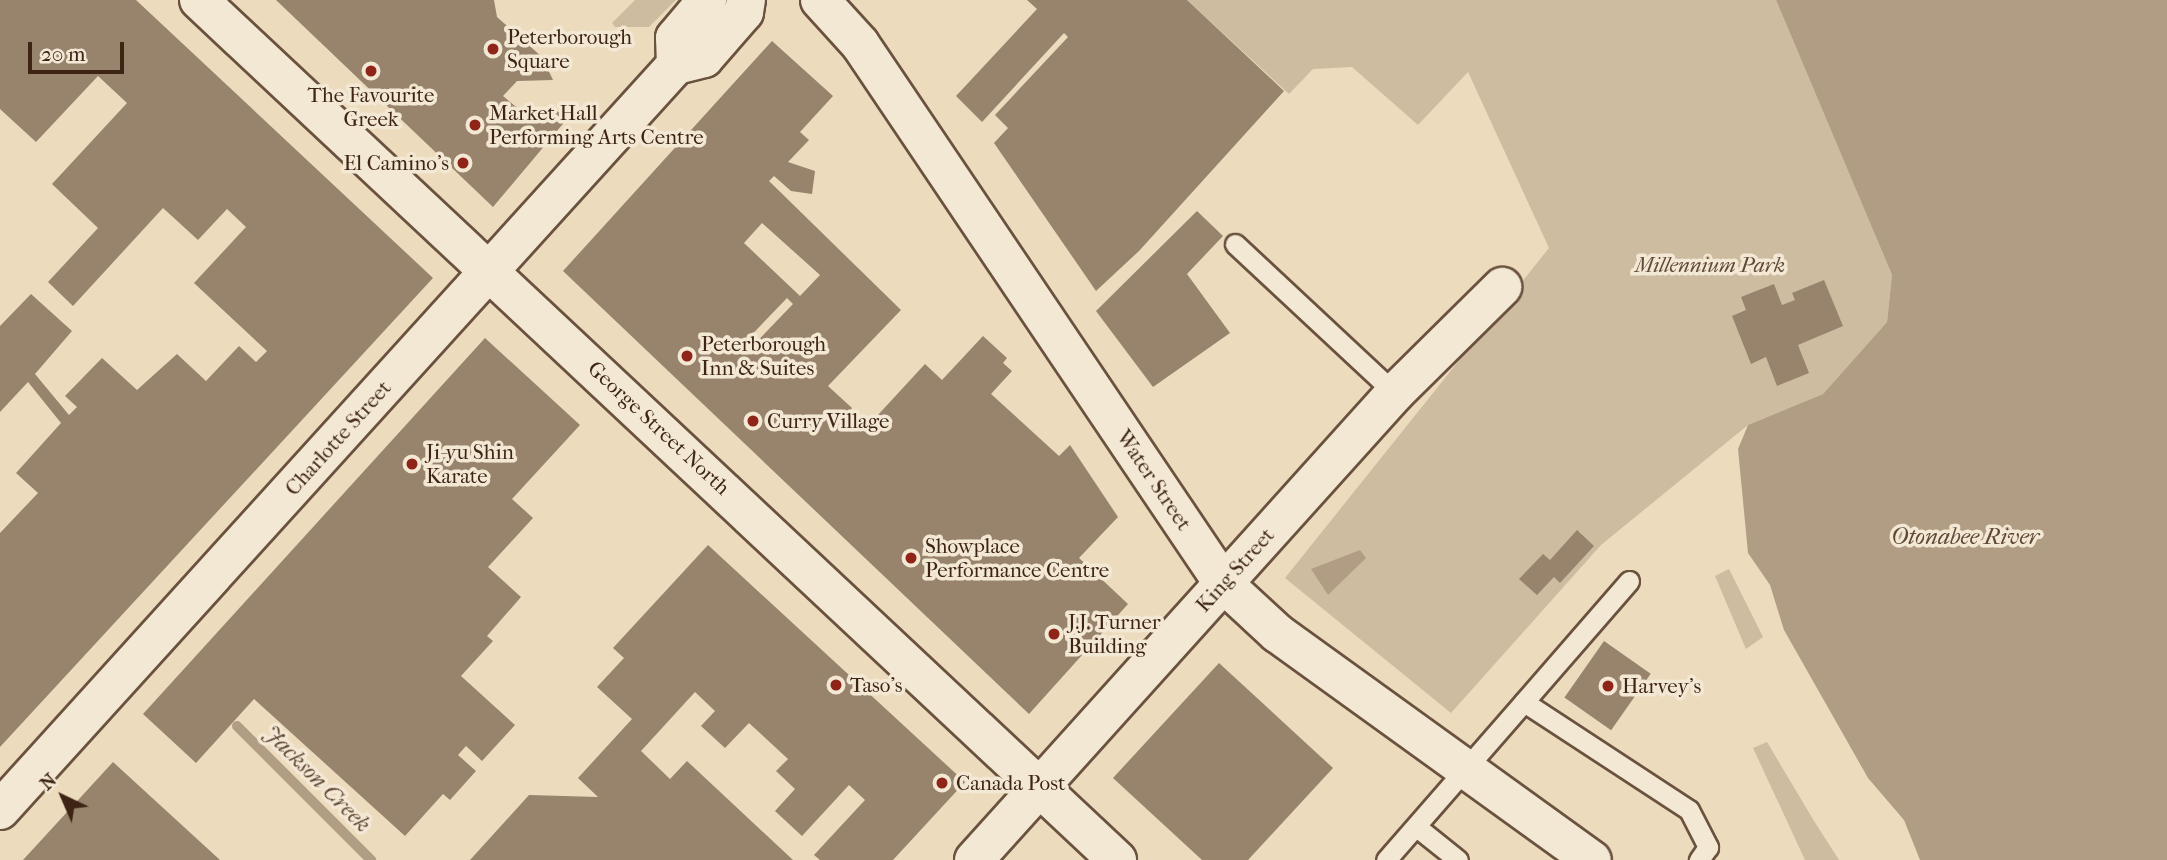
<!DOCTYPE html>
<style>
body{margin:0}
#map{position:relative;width:2167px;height:860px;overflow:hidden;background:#ecdbbd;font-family:"IM FELL French Canon",serif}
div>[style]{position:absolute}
.green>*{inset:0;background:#cebca0}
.water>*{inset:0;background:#b19d84}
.stream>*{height:10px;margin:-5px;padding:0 5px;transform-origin:5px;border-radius:5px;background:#b19d84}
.building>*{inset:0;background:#98836c;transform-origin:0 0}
.roads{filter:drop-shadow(2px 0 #6a523f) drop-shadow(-2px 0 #6a523f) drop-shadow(0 2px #6a523f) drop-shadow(0 -2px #6a523f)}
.lane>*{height:19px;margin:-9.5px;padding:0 9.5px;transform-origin:9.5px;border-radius:9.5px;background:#f3e8d4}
.street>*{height:38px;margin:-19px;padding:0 19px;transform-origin:19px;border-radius:19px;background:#f3e8d4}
.secondary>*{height:38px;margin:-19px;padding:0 19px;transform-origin:19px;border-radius:19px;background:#f3e8d4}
.dots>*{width:19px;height:19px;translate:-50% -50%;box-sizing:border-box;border:4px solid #f3e8d4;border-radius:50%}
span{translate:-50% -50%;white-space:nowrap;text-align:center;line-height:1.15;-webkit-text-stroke:7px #f3e8d4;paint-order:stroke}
.poi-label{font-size:21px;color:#3e2415}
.left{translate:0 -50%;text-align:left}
.right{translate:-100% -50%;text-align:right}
.park-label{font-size:21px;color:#624a38;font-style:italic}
.street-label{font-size:21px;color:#3e2415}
.water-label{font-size:23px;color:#604836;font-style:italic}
.north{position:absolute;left:28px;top:762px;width:70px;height:70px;-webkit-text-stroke:5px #f3e8d4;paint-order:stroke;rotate:316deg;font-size:19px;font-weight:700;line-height:28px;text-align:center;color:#3e2415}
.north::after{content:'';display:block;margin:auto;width:24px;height:32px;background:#3e2415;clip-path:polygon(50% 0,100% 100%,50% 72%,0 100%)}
.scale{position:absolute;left:28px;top:42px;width:96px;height:32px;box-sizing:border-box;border:4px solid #3e2415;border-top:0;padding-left:9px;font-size:21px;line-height:24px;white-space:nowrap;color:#3e2415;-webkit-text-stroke:5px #f3e8d4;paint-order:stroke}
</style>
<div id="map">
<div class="green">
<i style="clip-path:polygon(635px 0,676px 0,649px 27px,615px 27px,612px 23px)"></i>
<i style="clip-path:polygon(1187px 0,1776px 0,1892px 275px,1887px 322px,1823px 394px,1748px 425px,1601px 545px,1451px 713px,1285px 578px,1549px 248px,1468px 72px,1418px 125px,1352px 67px,1313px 69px,1289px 94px)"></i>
<i style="clip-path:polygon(1729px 569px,1763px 637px,1746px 649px,1715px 576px)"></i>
<i style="clip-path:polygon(1767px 742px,1814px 821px,1839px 860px,1805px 860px,1753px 748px)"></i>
</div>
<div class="water">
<i style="clip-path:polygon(1776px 0,2167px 0,2167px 860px,1920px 860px,1904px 820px,1868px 778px,1784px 630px,1770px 585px,1748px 553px,1738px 449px,1748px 425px,1823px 394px,1887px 322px,1892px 275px)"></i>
<i style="clip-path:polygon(1360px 550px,1366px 558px,1328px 595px,1311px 569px)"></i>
</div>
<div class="stream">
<i style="left:237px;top:726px;width:190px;rotate:45deg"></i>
</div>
<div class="building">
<i style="clip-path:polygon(0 0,136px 0,433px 278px,0 747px,0 533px,38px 493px,16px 473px,61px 423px,28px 382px,0 412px,0 326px,31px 294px,72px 331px,35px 374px,69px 415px,77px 407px,65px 396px,102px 358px,137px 390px,177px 354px,206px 381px,239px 346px,256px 362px,267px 351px,194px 283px,246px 227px,227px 209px,198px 240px,163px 208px,73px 306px,48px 282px,98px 228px,52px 184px,127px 103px,98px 76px,36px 142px,0 109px)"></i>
<i style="clip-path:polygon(276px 0,494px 0,497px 17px,542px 57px,553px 80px,517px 81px,503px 96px,534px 122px,550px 105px,567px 119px,493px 207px)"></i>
<i style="clip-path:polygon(1027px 0,1187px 0,1284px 91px,1139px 251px,1096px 291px,994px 143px,1008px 128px,995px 115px,1068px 37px,1064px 33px,982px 122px,956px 96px,1037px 9px)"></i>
<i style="clip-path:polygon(evenodd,772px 41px,833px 96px,800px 132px,809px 140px,788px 162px,815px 171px,812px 194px,791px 191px,774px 176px,769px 181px,901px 310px,828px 386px,852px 408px,848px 414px,865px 429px,925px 364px,942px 380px,983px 336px,1007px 358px,1003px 363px,1012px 371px,991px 394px,1059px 456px,1070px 445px,1118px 517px,1079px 558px,1128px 604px,1029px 714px,563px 271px,772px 41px,762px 223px,820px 275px,800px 296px,744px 243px,762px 223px,772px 41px,787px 298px,793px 304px,746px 353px,740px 347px,787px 298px)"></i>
<i style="clip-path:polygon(1197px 211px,1223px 236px,1187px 274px,1230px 333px,1153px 387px,1096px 311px)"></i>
<i style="clip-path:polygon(1824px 280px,1843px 326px,1798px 345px,1809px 373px,1777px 386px,1766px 357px,1751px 364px,1732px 316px,1746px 310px,1741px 297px,1774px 284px,1782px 305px,1795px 300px,1792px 293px)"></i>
<i style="clip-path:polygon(485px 338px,580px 425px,512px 499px,533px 518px,488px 567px,521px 597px,487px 636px,493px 641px,461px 676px,515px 725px,482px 761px,466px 746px,458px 755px,476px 771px,450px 800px,443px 794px,405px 836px,254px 699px,196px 763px,143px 714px)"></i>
<i style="clip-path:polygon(1577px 530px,1594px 546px,1560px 583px,1554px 577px,1537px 595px,1519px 579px,1543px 554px,1550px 560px)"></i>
<i style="clip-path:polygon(708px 545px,965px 782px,893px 860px,820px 860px,814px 855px,865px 800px,849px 785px,802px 836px,775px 811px,795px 789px,776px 771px,788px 759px,749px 723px,725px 748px,701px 726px,715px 711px,695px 692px,641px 751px,670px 779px,687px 761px,793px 860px,470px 860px,529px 795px,598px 797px,578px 778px,632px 719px,597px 687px,624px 658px,613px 648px)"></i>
<i style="left:1604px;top:641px;width:57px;height:69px;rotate:35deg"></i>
<i style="clip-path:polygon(1219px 663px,1333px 768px,1248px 860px,1202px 860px,1113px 778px)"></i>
<i style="clip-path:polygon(113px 762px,220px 860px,23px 860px)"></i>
</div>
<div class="roads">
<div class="lane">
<i style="left:1235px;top:244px;width:219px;rotate:43deg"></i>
<i style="left:1629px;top:581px;width:160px;rotate:131deg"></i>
<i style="left:1524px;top:702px;width:197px;rotate:33.2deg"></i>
<i style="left:1689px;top:810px;width:42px;rotate:62.8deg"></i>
<i style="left:1708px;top:847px;width:16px;rotate:125deg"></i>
<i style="left:1418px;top:828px;width:51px;rotate:38.7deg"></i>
<i style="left:1386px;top:860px;width:210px;rotate:-48.9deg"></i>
</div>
<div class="street">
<i style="left:974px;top:860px;width:629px;rotate:-47.97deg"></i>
<i style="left:1395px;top:393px;width:151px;rotate:-44.7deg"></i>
</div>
<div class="secondary">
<i style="left:199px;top:0;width:1258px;rotate:43.13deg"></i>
<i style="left:820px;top:0;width:59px;rotate:47.7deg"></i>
<i style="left:860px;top:44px;width:650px;rotate:56.04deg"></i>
<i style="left:1223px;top:583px;width:74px;rotate:42.8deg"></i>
<i style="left:1277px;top:633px;width:388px;rotate:35.8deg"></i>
<i style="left:676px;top:65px;width:27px;rotate:-92deg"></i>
<i style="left:675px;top:38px;width:50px;rotate:-49.9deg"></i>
<i style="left:0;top:810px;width:1006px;rotate:-47.78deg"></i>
<i style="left:676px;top:65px;width:29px;rotate:-14deg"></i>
<i style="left:704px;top:58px;width:61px;rotate:-49deg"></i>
<i style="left:744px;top:12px;width:12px;rotate:-81deg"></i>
</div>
</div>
<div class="dots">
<i style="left:493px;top:49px;background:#8f2418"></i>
<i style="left:371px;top:71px;background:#8f2418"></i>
<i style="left:475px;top:125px;background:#8f2418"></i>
<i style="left:463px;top:163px;background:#8f2418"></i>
<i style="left:687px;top:356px;background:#8f2418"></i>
<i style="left:753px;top:421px;background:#8f2418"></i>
<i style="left:412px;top:464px;background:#8f2418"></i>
<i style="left:911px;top:558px;background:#8f2418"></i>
<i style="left:1054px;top:634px;background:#8f2418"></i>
<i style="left:836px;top:685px;background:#8f2418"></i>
<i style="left:1608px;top:686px;background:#8f2418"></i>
<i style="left:942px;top:783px;background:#8f2418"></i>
</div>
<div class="poi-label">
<span class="left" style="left:507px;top:49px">Peterborough<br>Square</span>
<span style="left:371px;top:107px">The Favourite<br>Greek</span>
<span class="left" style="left:489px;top:125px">Market Hall<br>Performing Arts Centre</span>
<span class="right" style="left:449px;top:163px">El Camino's</span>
<span class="left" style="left:701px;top:356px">Peterborough<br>Inn &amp; Suites</span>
<span class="left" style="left:767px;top:421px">Curry Village</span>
<span class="left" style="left:426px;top:464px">Ji-yu Shin<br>Karate</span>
<span class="left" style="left:925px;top:558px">Showplace<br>Performance Centre</span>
<span class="left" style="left:1068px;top:634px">J.J. Turner<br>Building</span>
<span class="left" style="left:850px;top:685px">Taso's</span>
<span class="left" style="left:1622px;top:686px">Harvey's</span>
<span class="left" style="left:956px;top:783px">Canada Post</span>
</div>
<div class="park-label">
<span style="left:1710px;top:265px">Millennium Park</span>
</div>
<div class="street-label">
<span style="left:659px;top:428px;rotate:43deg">George Street North</span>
<span style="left:338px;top:438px;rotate:-48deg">Charlotte Street</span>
<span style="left:1154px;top:480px;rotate:56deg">Water Street</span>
<span style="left:1235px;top:570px;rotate:-48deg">King Street</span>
</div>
<div class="water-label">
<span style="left:1965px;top:537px">Otonabee River</span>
<span style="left:317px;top:779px;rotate:45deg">Jackson Creek</span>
</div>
<div class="north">N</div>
<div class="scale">20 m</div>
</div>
